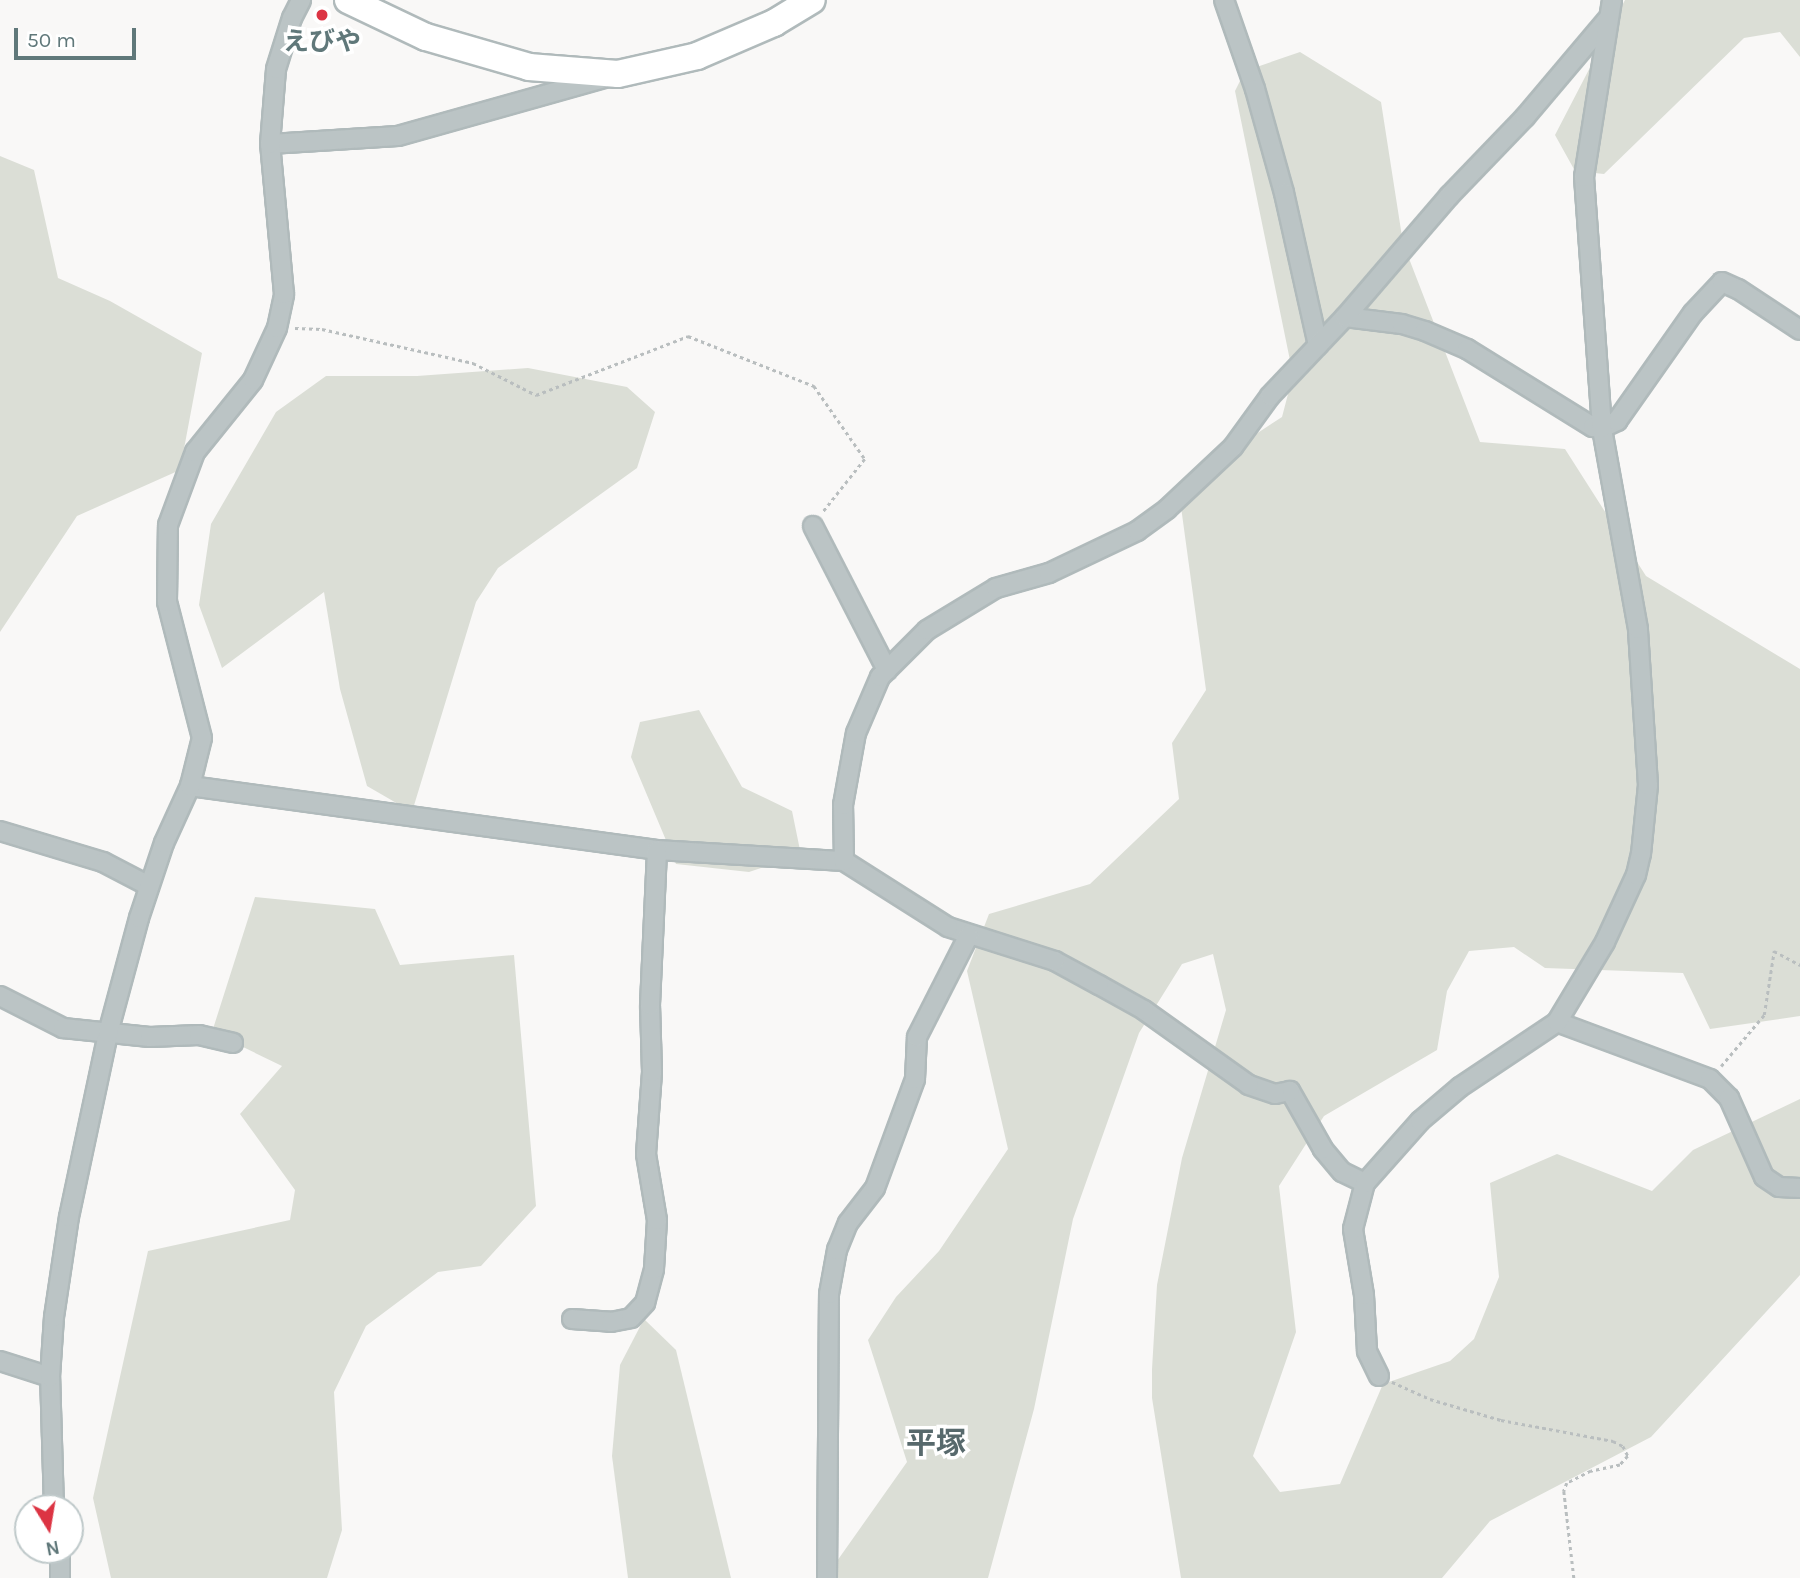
<!DOCTYPE html>
<meta charset="utf-8">
<style>
body{margin:0}
#map{position:relative;width:1800px;height:1578px;overflow:hidden;background:#f9f8f7;font-family:Karla,"Noto Sans JP",sans-serif}
div>[style]{position:absolute}
.green>*{inset:0;background:#dbded6}
.path>*{height:2.5px;margin-top:-1.25px;transform-origin:0;background:repeating-linear-gradient(90deg,#b9bebf 0 3.5px,transparent 0 7px)}
.roads{filter:drop-shadow(2px 0 #b0babb) drop-shadow(-2px 0 #b0babb) drop-shadow(0 2px #b0babb) drop-shadow(0 -2px #b0babb)}
.street>*{height:18px;margin:-9px;padding:0 9px;transform-origin:9px;border-radius:9px;background:#bbc4c5}
.secondary>*{height:26px;margin:-13px;padding:0 13px;transform-origin:13px;border-radius:13px;background:#fff}
.dots>*{width:19px;height:19px;translate:-50% -50%;box-sizing:border-box;border:4px solid #fff;border-radius:50%}
span{translate:-50% -50%;white-space:nowrap;text-align:center;line-height:1.15;-webkit-text-stroke:7px #fff;paint-order:stroke}
.poi-label{font-size:26px;color:#60787a;font-weight:700}
.quarter-label{font-size:30px;color:#57696c;font-weight:700}
.north{position:absolute;left:14px;top:1494px;width:70px;height:70px;box-sizing:border-box;background:#fff;border:2px solid #bfc9ca;border-radius:50%;rotate:169deg;font-size:19px;font-weight:700;line-height:28px;text-align:center;color:#60787a}
.north::after{content:'';display:block;margin:auto;width:24px;height:32px;background:#dc3443;clip-path:polygon(50% 0,100% 100%,50% 72%,0 100%)}
.scale{position:absolute;left:14px;top:28px;width:122px;height:32px;box-sizing:border-box;border:4px solid #60787a;border-top:0;padding-left:9px;font-size:21px;line-height:24px;white-space:nowrap;color:#60787a;-webkit-text-stroke:5px #fff;paint-order:stroke}
</style>
<div id="map">
<div class="green">
<i style="clip-path:polygon(1625px 0,1800px 0,1800px 57px,1780px 32px,1744px 38px,1604px 174px,1575px 171px,1555px 135px)"></i>
<i style="clip-path:polygon(1300px 52px,1381px 102px,1403px 243px,1480px 442px,1565px 449px,1646px 576px,1800px 669px,1800px 1016px,1710px 1029px,1683px 973px,1545px 968px,1514px 947px,1469px 951px,1447px 991px,1437px 1050px,1324px 1116px,1279px 1186px,1296px 1332px,1253px 1456px,1280px 1492px,1340px 1484px,1383px 1384px,1450px 1361px,1474px 1339px,1499px 1277px,1490px 1183px,1557px 1154px,1652px 1191px,1693px 1150px,1800px 1099px,1800px 1275px,1651px 1437px,1490px 1521px,1442px 1578px,1181px 1578px,1152px 1398px,1152px 1369px,1157px 1285px,1182px 1158px,1226px 1010px,1213px 954px,1182px 964px,1139px 1033px,1073px 1219px,1034px 1409px,988px 1578px,825px 1578px,907px 1462px,868px 1340px,896px 1297px,939px 1251px,1008px 1149px,967px 971px,989px 914px,1090px 884px,1179px 799px,1172px 743px,1206px 690px,1178px 485px,1282px 417px,1293px 375px,1235px 91px,1245px 71px)"></i>
<i style="clip-path:polygon(0 156px,34px 170px,58px 278px,110px 301px,202px 353px,180px 470px,77px 516px,0 632px)"></i>
<i style="clip-path:polygon(528px 368px,627px 387px,655px 412px,637px 468px,498px 568px,476px 602px,412px 812px,367px 786px,340px 689px,324px 592px,222px 668px,199px 605px,211px 524px,276px 412px,326px 376px,417px 376px)"></i>
<i style="clip-path:polygon(699px 710px,742px 787px,792px 811px,801px 855px,749px 872px,676px 864px,631px 757px,640px 722px)"></i>
<i style="clip-path:polygon(255px 897px,375px 909px,400px 965px,514px 955px,536px 1206px,481px 1266px,438px 1272px,366px 1326px,334px 1392px,342px 1530px,327px 1578px,111px 1578px,93px 1498px,148px 1251px,290px 1220px,295px 1190px,240px 1114px,282px 1066px,212px 1032px)"></i>
<i style="clip-path:polygon(644px 1319px,676px 1350px,731px 1578px,628px 1578px,612px 1456px,620px 1365px)"></i>
</div>
<div class="path">
<i style="left:295px;top:328px;width:27px;rotate:2deg"></i>
<i style="left:322px;top:329px;width:155px;rotate:12.7deg"></i>
<i style="left:473px;top:363px;width:71px;rotate:26.9deg"></i>
<i style="left:536px;top:395px;width:163px;rotate:-21.2deg"></i>
<i style="left:688px;top:336px;width:136px;rotate:21.6deg"></i>
<i style="left:814px;top:386px;width:89px;rotate:55.1deg"></i>
<i style="left:865px;top:459px;width:68px;rotate:128.4deg"></i>
<i style="left:1721px;top:1066px;width:67px;rotate:-49.9deg"></i>
<i style="left:1764px;top:1015px;width:65px;rotate:-81.1deg"></i>
<i style="left:1774px;top:951px;width:30px;rotate:28deg"></i>
<i style="left:1392px;top:1382px;width:42px;rotate:24.1deg"></i>
<i style="left:1430px;top:1399px;width:74px;rotate:16.5deg"></i>
<i style="left:1501px;top:1420px;width:114px;rotate:10.6deg"></i>
<i style="left:1613px;top:1441px;width:11px;rotate:27deg"></i>
<i style="left:1623px;top:1446px;width:11px;rotate:63deg"></i>
<i style="left:1628px;top:1456px;width:12px;rotate:132deg"></i>
<i style="left:1620px;top:1465px;width:30px;rotate:168deg"></i>
<i style="left:1591px;top:1471px;width:27px;rotate:153deg"></i>
<i style="left:1567px;top:1483px;width:9px;rotate:111deg"></i>
<i style="left:1564px;top:1491px;width:88px;rotate:83.4deg"></i>
</div>
<div class="roads">
<div class="street">
<i style="left:1224px;top:0;width:94px;rotate:70.8deg"></i>
<i style="left:1255px;top:89px;width:108px;rotate:74.4deg"></i>
<i style="left:1284px;top:193px;width:156px;rotate:77.4deg"></i>
<i style="left:270px;top:144px;width:128px;rotate:-3.6deg"></i>
<i style="left:398px;top:136px;width:214px;rotate:-15.7deg"></i>
<i style="left:1345px;top:317px;width:57px;rotate:7deg"></i>
<i style="left:1402px;top:324px;width:24px;rotate:17deg"></i>
<i style="left:1425px;top:331px;width:46px;rotate:23.2deg"></i>
<i style="left:1467px;top:349px;width:148px;rotate:31.8deg"></i>
<i style="left:1593px;top:427px;width:9px;rotate:6deg"></i>
<i style="left:1602px;top:428px;width:17px;rotate:-25deg"></i>
<i style="left:1617px;top:421px;width:132px;rotate:-54.9deg"></i>
<i style="left:1693px;top:313px;width:42px;rotate:-46.9deg"></i>
<i style="left:1722px;top:282px;width:17px;rotate:24deg"></i>
<i style="left:1738px;top:289px;width:74px;rotate:33.5deg"></i>
<i style="left:813px;top:526px;width:162px;rotate:62.8deg"></i>
<i style="left:190px;top:786px;width:471px;rotate:7.8deg"></i>
<i style="left:657px;top:850px;width:187px;rotate:3.4deg"></i>
<i style="left:0;top:831px;width:108px;rotate:16.8deg"></i>
<i style="left:103px;top:862px;width:52px;rotate:27.6deg"></i>
<i style="left:0;top:996px;width:71px;rotate:26.9deg"></i>
<i style="left:63px;top:1028px;width:87px;rotate:5.9deg"></i>
<i style="left:150px;top:1037px;width:49px;rotate:-2.3deg"></i>
<i style="left:199px;top:1035px;width:35px;rotate:13deg"></i>
<i style="left:1557px;top:1022px;width:163px;rotate:20.4deg"></i>
<i style="left:1710px;top:1079px;width:27px;rotate:45deg"></i>
<i style="left:1729px;top:1098px;width:86px;rotate:66.1deg"></i>
<i style="left:1764px;top:1177px;width:18px;rotate:34deg"></i>
<i style="left:1779px;top:1187px;width:21px;rotate:3deg"></i>
<i style="left:1365px;top:1183px;width:25px;rotate:-154deg"></i>
<i style="left:1342px;top:1172px;width:30px;rotate:-130deg"></i>
<i style="left:1323px;top:1149px;width:67px;rotate:-119.6deg"></i>
<i style="left:1290px;top:1091px;width:15px;rotate:169deg"></i>
<i style="left:1275px;top:1094px;width:28px;rotate:-161deg"></i>
<i style="left:1249px;top:1085px;width:129px;rotate:-144.5deg"></i>
<i style="left:1144px;top:1010px;width:51px;rotate:-150.9deg"></i>
<i style="left:1099px;top:985px;width:50px;rotate:-151.4deg"></i>
<i style="left:1055px;top:961px;width:112px;rotate:-162.4deg"></i>
<i style="left:948px;top:927px;width:123px;rotate:-147.6deg"></i>
<i style="left:844px;top:861px;width:56px;rotate:-91deg"></i>
<i style="left:843px;top:805px;width:73px;rotate:-79.8deg"></i>
<i style="left:856px;top:733px;width:61px;rotate:-66.8deg"></i>
<i style="left:880px;top:677px;width:66px;rotate:-45deg"></i>
<i style="left:927px;top:630px;width:81px;rotate:-31.3deg"></i>
<i style="left:996px;top:588px;width:55px;rotate:-15.8deg"></i>
<i style="left:1049px;top:573px;width:98px;rotate:-25.5deg"></i>
<i style="left:1137px;top:531px;width:37px;rotate:-36deg"></i>
<i style="left:1167px;top:509px;width:91px;rotate:-43.2deg"></i>
<i style="left:1233px;top:447px;width:63px;rotate:-54deg"></i>
<i style="left:1270px;top:396px;width:109px;rotate:-46.5deg"></i>
<i style="left:1345px;top:317px;width:160px;rotate:-49.3deg"></i>
<i style="left:1449px;top:196px;width:110px;rotate:-46.1deg"></i>
<i style="left:1525px;top:117px;width:127px;rotate:-49.8deg"></i>
<i style="left:572px;top:1319px;width:39px;rotate:4deg"></i>
<i style="left:611px;top:1322px;width:20px;rotate:-11deg"></i>
<i style="left:631px;top:1318px;width:21px;rotate:-47deg"></i>
<i style="left:645px;top:1303px;width:35px;rotate:-75deg"></i>
<i style="left:654px;top:1269px;width:49px;rotate:-86.5deg"></i>
<i style="left:657px;top:1220px;width:67px;rotate:-99.5deg"></i>
<i style="left:646px;top:1154px;width:82px;rotate:-85.8deg"></i>
<i style="left:652px;top:1072px;width:67px;rotate:-91.7deg"></i>
<i style="left:650px;top:1005px;width:155px;rotate:-87.4deg"></i>
<i style="left:0;top:1361px;width:52px;rotate:17.7deg"></i>
<i style="left:1379px;top:1376px;width:28px;rotate:-116deg"></i>
<i style="left:1367px;top:1351px;width:56px;rotate:-93.1deg"></i>
<i style="left:1364px;top:1295px;width:67px;rotate:-99.5deg"></i>
<i style="left:1353px;top:1229px;width:48px;rotate:-75.4deg"></i>
<i style="left:1365px;top:1183px;width:83px;rotate:-48.4deg"></i>
<i style="left:1420px;top:1121px;width:52px;rotate:-40.4deg"></i>
<i style="left:1460px;top:1087px;width:117px;rotate:-33.8deg"></i>
<i style="left:1557px;top:1022px;width:93px;rotate:-59deg"></i>
<i style="left:1605px;top:942px;width:74px;rotate:-65.2deg"></i>
<i style="left:1636px;top:875px;width:22px;rotate:-77deg"></i>
<i style="left:1641px;top:854px;width:69px;rotate:-84.2deg"></i>
<i style="left:1648px;top:785px;width:156px;rotate:-93.7deg"></i>
<i style="left:1638px;top:629px;width:204px;rotate:-100.2deg"></i>
<i style="left:1602px;top:428px;width:252px;rotate:-94.1deg"></i>
<i style="left:1584px;top:177px;width:179px;rotate:-81deg"></i>
<i style="left:54px;top:1508px;width:131px;rotate:-91.7deg"></i>
<i style="left:50px;top:1377px;width:60px;rotate:-86.2deg"></i>
<i style="left:54px;top:1317px;width:101px;rotate:-81.5deg"></i>
<i style="left:69px;top:1217px;width:188px;rotate:-78deg"></i>
<i style="left:108px;top:1033px;width:119px;rotate:-74.9deg"></i>
<i style="left:139px;top:918px;width:79px;rotate:-71.6deg"></i>
<i style="left:164px;top:843px;width:63px;rotate:-65.5deg"></i>
<i style="left:190px;top:786px;width:49px;rotate:-76deg"></i>
<i style="left:202px;top:738px;width:140px;rotate:-104.4deg"></i>
<i style="left:167px;top:602px;width:77px;rotate:-89.3deg"></i>
<i style="left:168px;top:525px;width:78px;rotate:-69.7deg"></i>
<i style="left:195px;top:452px;width:92px;rotate:-51.1deg"></i>
<i style="left:253px;top:380px;width:57px;rotate:-65.2deg"></i>
<i style="left:277px;top:328px;width:35px;rotate:-78deg"></i>
<i style="left:284px;top:294px;width:151px;rotate:-95.3deg"></i>
<i style="left:270px;top:144px;width:75px;rotate:-85.4deg"></i>
<i style="left:276px;top:69px;width:53px;rotate:-72.6deg"></i>
<i style="left:292px;top:18px;width:20px;rotate:-63deg"></i>
<i style="left:60px;top:1550px;width:28px;rotate:90deg"></i>
<i style="left:827px;top:1578px;width:284px;rotate:-89.6deg"></i>
<i style="left:829px;top:1294px;width:45px;rotate:-79.7deg"></i>
<i style="left:837px;top:1250px;width:29px;rotate:-68deg"></i>
<i style="left:848px;top:1223px;width:44px;rotate:-52.4deg"></i>
<i style="left:875px;top:1188px;width:116px;rotate:-69.8deg"></i>
<i style="left:915px;top:1079px;width:42px;rotate:-87.3deg"></i>
<i style="left:917px;top:1037px;width:114px;rotate:-63deg"></i>
</div>
<div class="secondary">
<i style="left:348px;top:0;width:86px;rotate:25.4deg"></i>
<i style="left:426px;top:37px;width:107px;rotate:16.2deg"></i>
<i style="left:529px;top:67px;width:89px;rotate:4.5deg"></i>
<i style="left:618px;top:74px;width:81px;rotate:-12.8deg"></i>
<i style="left:697px;top:56px;width:84px;rotate:-23.2deg"></i>
<i style="left:774px;top:23px;width:44px;rotate:-31.2deg"></i>
</div>
</div>
<div class="dots">
<i style="left:322px;top:15px;background:#dc3443"></i>
</div>
<div class="poi-label">
<span style="left:322px;top:42px">えびや</span>
</div>
<div class="quarter-label">
<span style="left:936px;top:1443px">平塚</span>
</div>
<div class="north">N</div>
<div class="scale">50 m</div>
</div>
